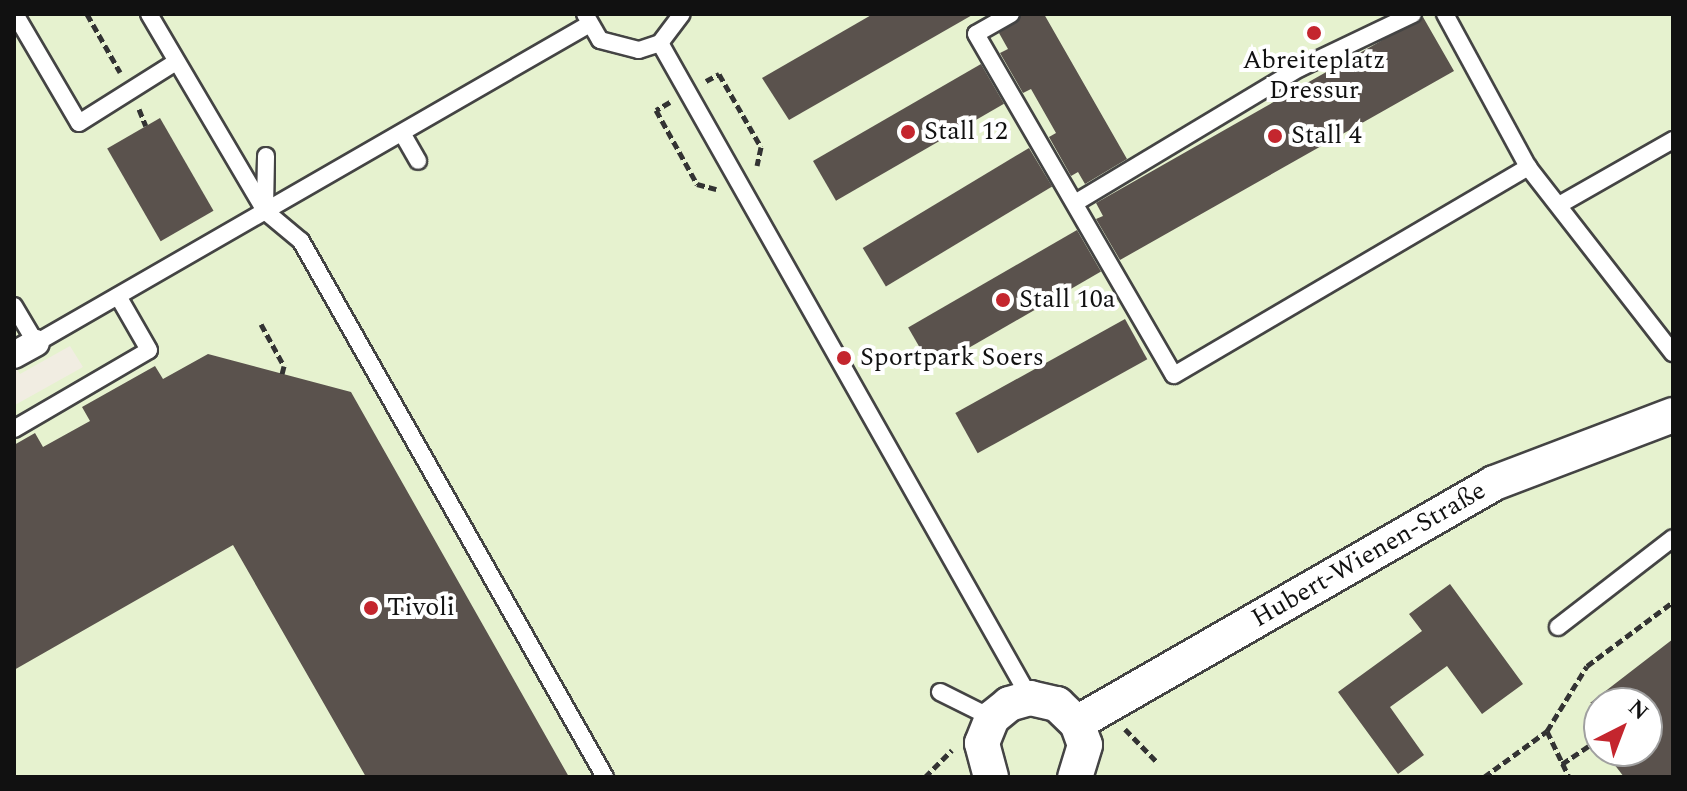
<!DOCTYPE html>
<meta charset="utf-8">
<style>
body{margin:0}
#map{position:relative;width:1687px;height:791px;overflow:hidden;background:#fffdf5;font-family:Spectral,serif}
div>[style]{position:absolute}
.pitch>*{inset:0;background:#e6f2cf}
.plaza>*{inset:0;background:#f1ede2}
.building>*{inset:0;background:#5a524d;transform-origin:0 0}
.path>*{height:5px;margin-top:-2.5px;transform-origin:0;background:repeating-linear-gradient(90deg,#333 0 8px,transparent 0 12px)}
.roads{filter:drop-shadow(2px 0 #444) drop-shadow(-2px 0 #444) drop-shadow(0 2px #444) drop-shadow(0 -2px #444)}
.service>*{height:16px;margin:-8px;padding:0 8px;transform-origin:8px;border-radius:8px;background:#fff}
.pedestrian>*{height:26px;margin:-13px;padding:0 13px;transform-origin:13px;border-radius:13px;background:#fff}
.minor>*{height:34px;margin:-17px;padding:0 17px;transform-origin:17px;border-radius:17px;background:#fff}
.dots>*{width:22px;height:22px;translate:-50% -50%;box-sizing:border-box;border:4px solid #fff;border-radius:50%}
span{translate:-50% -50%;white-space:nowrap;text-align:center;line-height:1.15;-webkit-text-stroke:8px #fff;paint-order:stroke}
.poi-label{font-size:26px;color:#111}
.left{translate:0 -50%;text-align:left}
.street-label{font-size:26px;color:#111}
.frame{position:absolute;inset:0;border:16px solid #111;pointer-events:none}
.north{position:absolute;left:1583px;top:687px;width:80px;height:80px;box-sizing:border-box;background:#fff;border:2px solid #a0a0a0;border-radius:50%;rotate:42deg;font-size:22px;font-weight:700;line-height:32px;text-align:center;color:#111}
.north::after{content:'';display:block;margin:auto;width:28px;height:36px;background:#c4262e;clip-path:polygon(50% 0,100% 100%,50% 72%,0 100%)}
</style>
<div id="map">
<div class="pitch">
<i style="clip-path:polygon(evenodd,14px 14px,1673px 14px,1673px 777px,14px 777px,14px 14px,1599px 703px,1647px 703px,1647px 751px,1599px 751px,1599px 703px)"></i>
</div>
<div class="plaza">
<i style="clip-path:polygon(70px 346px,83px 367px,15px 405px,14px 365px,20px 374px)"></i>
</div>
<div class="building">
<i style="clip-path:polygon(873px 14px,974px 14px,789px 120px,762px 78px)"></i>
<i style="clip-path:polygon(1022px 14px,1044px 14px,1127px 159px,1085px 184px,1078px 172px,1071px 176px,1049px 137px,1056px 133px,1031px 89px,1023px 93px,1000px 53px,1008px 49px,999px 33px)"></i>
<i style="clip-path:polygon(1423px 17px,1454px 71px,1120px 260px,1096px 219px,1103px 216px,1096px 203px)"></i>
<i style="left:981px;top:64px;width:46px;height:194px;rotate:60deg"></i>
<i style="left:160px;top:118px;width:107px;height:61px;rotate:60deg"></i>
<i style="left:1029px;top:148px;width:45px;height:194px;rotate:59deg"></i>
<i style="left:1077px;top:230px;width:48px;height:195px;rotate:60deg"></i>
<i style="left:1125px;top:319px;width:46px;height:194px;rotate:61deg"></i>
<i style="clip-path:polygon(208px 354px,351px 392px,569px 777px,366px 777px,233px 545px,14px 670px,14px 445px,35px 433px,43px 447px,90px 421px,82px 407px,155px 366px,163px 379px)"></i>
<i style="clip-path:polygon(1450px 584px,1523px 684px,1482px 714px,1447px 666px,1390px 707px,1424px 755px,1398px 774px,1338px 692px,1422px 631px,1409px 614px)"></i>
<i style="clip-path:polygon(1673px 639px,1673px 777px,1624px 777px,1604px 751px,1647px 751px,1647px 703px,1590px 703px)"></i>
</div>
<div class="path">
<i style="left:87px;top:14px;width:67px;rotate:60.4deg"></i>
<i style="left:706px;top:81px;width:15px;rotate:-28deg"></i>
<i style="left:719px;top:74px;width:84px;rotate:60.1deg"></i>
<i style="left:761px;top:147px;width:19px;rotate:102deg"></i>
<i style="left:670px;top:102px;width:16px;rotate:150deg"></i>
<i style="left:656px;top:110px;width:85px;rotate:61deg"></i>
<i style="left:697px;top:184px;width:20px;rotate:15deg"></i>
<i style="left:139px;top:109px;width:18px;rotate:68deg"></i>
<i style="left:261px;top:324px;width:48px;rotate:61.3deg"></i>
<i style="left:284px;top:366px;width:8px;rotate:104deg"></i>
<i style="left:1125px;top:729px;width:47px;rotate:45.9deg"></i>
<i style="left:1547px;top:731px;width:51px;rotate:64.4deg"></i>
<i style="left:1562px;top:764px;width:41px;rotate:-34.1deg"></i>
<i style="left:925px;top:777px;width:38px;rotate:-45deg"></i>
<i style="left:1484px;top:777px;width:78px;rotate:-36.1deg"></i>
<i style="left:1547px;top:731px;width:76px;rotate:-58.4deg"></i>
<i style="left:1587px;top:666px;width:107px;rotate:-36.7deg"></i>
</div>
<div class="roads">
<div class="service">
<i style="left:15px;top:14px;width:126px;rotate:59.6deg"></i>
<i style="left:79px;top:123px;width:115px;rotate:-32.2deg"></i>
<i style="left:149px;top:14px;width:229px;rotate:59.5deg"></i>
<i style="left:265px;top:211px;width:47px;rotate:39.8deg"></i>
<i style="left:301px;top:241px;width:616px;rotate:60.44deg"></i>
<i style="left:585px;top:14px;width:30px;rotate:60deg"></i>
<i style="left:600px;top:40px;width:40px;rotate:14.4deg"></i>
<i style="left:639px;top:50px;width:22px;rotate:-18deg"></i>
<i style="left:660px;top:43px;width:36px;rotate:-53deg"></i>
<i style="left:1011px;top:14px;width:40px;rotate:150.3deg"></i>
<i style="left:976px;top:34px;width:394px;rotate:59.9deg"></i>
<i style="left:1174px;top:375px;width:411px;rotate:-30.4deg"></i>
<i style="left:1445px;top:14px;width:174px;rotate:61.5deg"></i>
<i style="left:1528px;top:167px;width:236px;rotate:52.1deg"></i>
<i style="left:660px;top:43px;width:752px;rotate:60.54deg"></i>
<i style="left:402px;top:133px;width:32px;rotate:60deg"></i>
<i style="left:1075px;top:203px;width:262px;rotate:-31deg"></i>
<i style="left:1300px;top:68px;width:125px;rotate:-25.5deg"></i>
<i style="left:1559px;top:205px;width:131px;rotate:-29.7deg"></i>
<i style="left:265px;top:209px;width:53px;rotate:-88.9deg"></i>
<i style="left:14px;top:306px;width:43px;rotate:59.3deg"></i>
<i style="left:36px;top:343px;width:637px;rotate:-29.95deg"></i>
<i style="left:14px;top:429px;width:156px;rotate:-30.3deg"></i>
<i style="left:149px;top:350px;width:62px;rotate:-119.9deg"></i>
<i style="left:1558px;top:627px;width:145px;rotate:-37.7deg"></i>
<i style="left:940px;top:692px;width:58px;rotate:26.6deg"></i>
</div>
<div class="pedestrian">
<i style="left:14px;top:355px;width:25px;rotate:-29deg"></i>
</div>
<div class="minor">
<i style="left:1077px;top:723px;width:481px;rotate:-29.9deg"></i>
<i style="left:1494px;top:483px;width:191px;rotate:-20.8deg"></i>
<i style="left:991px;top:777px;width:35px;rotate:-105deg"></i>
<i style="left:982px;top:743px;width:27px;rotate:-68deg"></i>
<i style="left:992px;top:718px;width:22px;rotate:-39deg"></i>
<i style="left:1009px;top:704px;width:22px;rotate:-16deg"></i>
<i style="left:1030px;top:698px;width:28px;rotate:13deg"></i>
<i style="left:1057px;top:704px;width:28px;rotate:44deg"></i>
<i style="left:1077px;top:723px;width:23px;rotate:70deg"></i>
<i style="left:1085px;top:745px;width:34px;rotate:107deg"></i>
</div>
</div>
<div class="dots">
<i style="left:1314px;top:33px;background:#c4262e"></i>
<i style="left:908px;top:132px;background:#c4262e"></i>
<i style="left:1275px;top:136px;background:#c4262e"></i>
<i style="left:1003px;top:300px;background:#c4262e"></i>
<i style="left:844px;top:358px;background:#c4262e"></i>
<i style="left:371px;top:608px;background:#c4262e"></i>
</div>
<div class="poi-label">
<span style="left:1314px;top:76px">Abreiteplatz<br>Dressur</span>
<span class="left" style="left:924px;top:132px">Stall 12</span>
<span class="left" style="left:1291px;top:136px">Stall 4</span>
<span class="left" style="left:1019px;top:300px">Stall 10a</span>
<span class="left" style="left:860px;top:358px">Sportpark Soers</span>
<span class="left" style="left:387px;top:608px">Tivoli</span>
</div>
<div class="street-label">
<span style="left:1369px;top:555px;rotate:-30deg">Hubert-Wienen-Straße</span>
</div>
<div class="frame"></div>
<div class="north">N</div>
</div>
